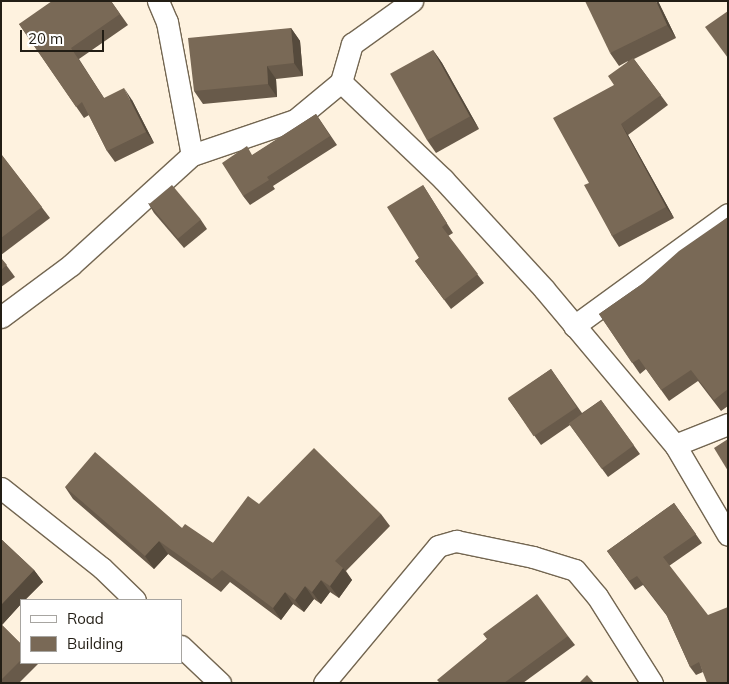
<!DOCTYPE html>
<style>
body{margin:0}
#map{position:relative;width:729px;height:684px;overflow:hidden;background:#fef2df;font-family:Mulish,sans-serif}
div>[style]{position:absolute}
.roads{filter:drop-shadow(1px 0 #736651) drop-shadow(-1px 0 #736651) drop-shadow(0 1px #736651) drop-shadow(0 -1px #736651)}
.street>*{height:21px;margin:-10.5px;padding:0 10.5px;transform-origin:10.5px;border-radius:10.5px;background:#fff}
.wall>*{inset:0;background:#685a4a}
.shaded-wall>*{inset:0;background:#554a3c}
.building>*{inset:0;background:#796956;transform-origin:0 0}
span{translate:-50% -50%;white-space:nowrap;text-align:center;line-height:1.15;-webkit-text-stroke:4px #fff;paint-order:stroke}
.frame{position:absolute;inset:0;border:2px solid #231e15;pointer-events:none}
.legend{position:absolute;left:20px;top:599px;width:162px;height:65px;box-sizing:border-box;background:#fff;border:1px solid #a7a5a1;margin:0;padding:6px 9px;list-style:none;font-size:15px;color:#231e15}
.legend li{display:flex;align-items:center;gap:10px;height:25px}
.legend b{width:25px;border:1px solid #a7a5a1}
.scale{position:absolute;left:20px;top:30px;width:84px;height:22px;box-sizing:border-box;border:2px solid #231e15;border-top:0;padding-left:6px;font-size:15px;line-height:18px;white-space:nowrap;color:#231e15;-webkit-text-stroke:4px #fff;paint-order:stroke}
</style>
<div id="map">
<div class="roads">
<div class="street">
<i style="left:158px;top:1px;width:23px;rotate:67deg"></i>
<i style="left:167px;top:22px;width:135px;rotate:79.4deg"></i>
<i style="left:341px;top:82px;width:141px;rotate:43.6deg"></i>
<i style="left:443px;top:179px;width:149px;rotate:47.4deg"></i>
<i style="left:544px;top:289px;width:204px;rotate:50deg"></i>
<i style="left:675px;top:445px;width:104px;rotate:59.5deg"></i>
<i style="left:1px;top:317px;width:87px;rotate:-36.6deg"></i>
<i style="left:71px;top:265px;width:164px;rotate:-42.3deg"></i>
<i style="left:192px;top:155px;width:109px;rotate:-18.8deg"></i>
<i style="left:295px;top:120px;width:60px;rotate:-39.6deg"></i>
<i style="left:341px;top:82px;width:40px;rotate:-74deg"></i>
<i style="left:352px;top:44px;width:74px;rotate:-35.6deg"></i>
<i style="left:574px;top:326px;width:190px;rotate:-36deg"></i>
<i style="left:675px;top:445px;width:57px;rotate:-21.6deg"></i>
<i style="left:1px;top:488px;width:129px;rotate:38.4deg"></i>
<i style="left:102px;top:568px;width:46px;rotate:44.1deg"></i>
<i style="left:181px;top:646px;width:54px;rotate:43.5deg"></i>
<i style="left:324px;top:683px;width:178px;rotate:-50.2deg"></i>
<i style="left:438px;top:546px;width:19px;rotate:-16deg"></i>
<i style="left:456px;top:541px;width:79px;rotate:11.7deg"></i>
<i style="left:533px;top:557px;width:44px;rotate:17.2deg"></i>
<i style="left:575px;top:570px;width:34px;rotate:50deg"></i>
<i style="left:597px;top:596px;width:103px;rotate:57.7deg"></i>
</div>
</div>
<div class="wall">
<i style="clip-path:polygon(111px 1px,128px 25px,79px 59px,104px 98px,132px 100px,154px 143px,115px 162px,107px 151px,89px 115px,84px 118px,19px 24px)"></i>
<i style="clip-path:polygon(658px 1px,676px 38px,634px 59px,668px 105px,628px 135px,674px 218px,619px 247px,612px 236px,589px 183px,614px 85px,628px 61px,619px 66px,610px 53px)"></i>
<i style="clip-path:polygon(291px 28px,300px 41px,303px 76px,276px 79px,277px 97px,203px 104px,194px 91px)"></i>
<i style="clip-path:polygon(433px 50px,442px 63px,479px 129px,436px 153px,427px 140px)"></i>
<i style="clip-path:polygon(316px 114px,337px 145px,273px 186px,275px 189px,250px 205px,243px 196px,253px 155px)"></i>
<i style="clip-path:polygon(1px 154px,50px 218px,1px 255px)"></i>
<i style="clip-path:polygon(423px 185px,453px 233px,448px 236px,484px 283px,451px 309px,415px 261px,419px 258px)"></i>
<i style="clip-path:polygon(148px 203px,201px 220px,207px 229px,184px 248px,154px 213px)"></i>
<i style="clip-path:polygon(728px 217px,728px 406px,721px 411px,698px 381px,669px 401px,646px 369px,640px 374px,599px 314px,642px 284px)"></i>
<i style="clip-path:polygon(1px 258px,15px 277px,1px 287px)"></i>
<i style="clip-path:polygon(551px 369px,582px 413px,601px 400px,640px 454px,608px 477px,570px 425px,541px 445px,508px 399px)"></i>
<i style="clip-path:polygon(65px 487px,182px 528px,213px 543px,259px 504px,381px 514px,390px 526px,346px 571px,352px 580px,339px 598px,330px 592px,321px 604px,314px 599px,304px 612px,293px 604px,281px 620px,230px 582px,221px 592px,168px 554px,154px 569px,73px 499px)"></i>
<i style="clip-path:polygon(674px 503px,702px 543px,669px 566px,703px 672px,696px 675px,690px 667px,667px 616px,643px 585px,635px 590px,607px 551px)"></i>
<i style="clip-path:polygon(1px 539px,34px 570px,43px 582px,25px 600px,21px 600px,21px 604px,2px 625px,21px 644px,21px 663px,37px 663px,38px 664px,19px 683px,1px 683px)"></i>
<i style="clip-path:polygon(568px 636px,575px 645px,523px 683px,439px 683px,487px 639px)"></i>
</div>
<div class="shaded-wall">
<i style="clip-path:polygon(656px 1px,658px 1px,676px 38px,667px 25px)"></i>
<i style="clip-path:polygon(291px 28px,300px 41px,303px 76px,294px 63px)"></i>
<i style="clip-path:polygon(433px 50px,442px 63px,479px 129px,470px 116px)"></i>
<i style="clip-path:polygon(267px 66px,276px 79px,277px 97px,268px 84px)"></i>
<i style="clip-path:polygon(124px 88px,132px 100px,154px 143px,146px 132px)"></i>
<i style="clip-path:polygon(621px 124px,628px 135px,674px 218px,666px 207px)"></i>
<i style="clip-path:polygon(159px 541px,168px 554px,154px 569px,145px 556px)"></i>
<i style="clip-path:polygon(343px 568px,352px 580px,339px 598px,330px 586px)"></i>
<i style="clip-path:polygon(34px 570px,43px 582px,25px 600px,21px 600px,21px 604px,1px 626px,1px 605px)"></i>
<i style="clip-path:polygon(321px 580px,330px 592px,321px 604px,312px 592px)"></i>
<i style="clip-path:polygon(305px 586px,314px 599px,304px 612px,295px 600px)"></i>
<i style="clip-path:polygon(285px 592px,293px 604px,281px 620px,273px 608px)"></i>
</div>
<div class="building">
<i style="clip-path:polygon(52px 1px,111px 1px,120px 14px,71px 48px,104px 98px,124px 88px,146px 132px,107px 151px,82px 102px,76px 107px,19px 24px)"></i>
<i style="clip-path:polygon(585px 1px,656px 1px,667px 25px,610px 53px)"></i>
<i style="clip-path:polygon(728px 11px,728px 58px,705px 27px)"></i>
<i style="clip-path:polygon(291px 28px,294px 63px,267px 66px,268px 84px,194px 91px,188px 38px)"></i>
<i style="left:433px;top:50px;width:76px;height:49px;rotate:61deg"></i>
<i style="clip-path:polygon(633px 58px,661px 95px,621px 124px,666px 207px,612px 236px,584px 185px,589px 183px,553px 118px,614px 85px,608px 76px)"></i>
<i style="clip-path:polygon(316px 114px,330px 136px,267px 177px,269px 180px,243px 196px,222px 163px,247px 146px,252px 155px)"></i>
<i style="clip-path:polygon(1px 154px,42px 207px,1px 238px)"></i>
<i style="left:172px;top:185px;width:45px;height:30px;rotate:50deg"></i>
<i style="clip-path:polygon(423px 185px,447px 223px,442px 227px,478px 274px,444px 300px,415px 261px,419px 258px,387px 207px)"></i>
<i style="clip-path:polygon(728px 217px,728px 389px,714px 400px,691px 370px,661px 390px,639px 359px,632px 363px,599px 314px,642px 284px,679px 251px)"></i>
<i style="clip-path:polygon(1px 258px,7px 265px,1px 270px)"></i>
<i style="left:551px;top:369px;width:46px;height:52px;rotate:56deg"></i>
<i style="left:601px;top:400px;width:56px;height:40px;rotate:54deg"></i>
<i style="clip-path:polygon(728px 439px,728px 471px,714px 448px)"></i>
<i style="clip-path:polygon(314px 448px,381px 514px,335px 561px,343px 568px,330px 586px,321px 580px,312px 592px,305px 586px,295px 600px,285px 592px,273px 608px,222px 570px,212px 579px,159px 541px,145px 556px,65px 487px,95px 452px,182px 528px,185px 524px,213px 543px,248px 496px,259px 504px)"></i>
<i style="clip-path:polygon(674px 503px,696px 534px,663px 557px,708px 615px,728px 607px,728px 683px,707px 683px,699px 662px,690px 667px,666px 614px,637px 576px,629px 581px,607px 551px)"></i>
<i style="clip-path:polygon(1px 539px,34px 570px,1px 605px)"></i>
<i style="clip-path:polygon(537px 594px,568px 636px,504px 683px,440px 683px,437px 680px,487px 639px,483px 634px)"></i>
<i style="clip-path:polygon(1px 624px,21px 644px,21px 660px,1px 680px)"></i>
<i style="clip-path:polygon(587px 675px,594px 683px,579px 683px)"></i>
</div>
<div class="frame"></div>
<ul class="legend">
<li><b style="height:6px;background:#fff"></b>Road</li>
<li><b style="height:14px;background:#796956"></b>Building</li>
</ul>
<div class="scale">20 m</div>
</div>
